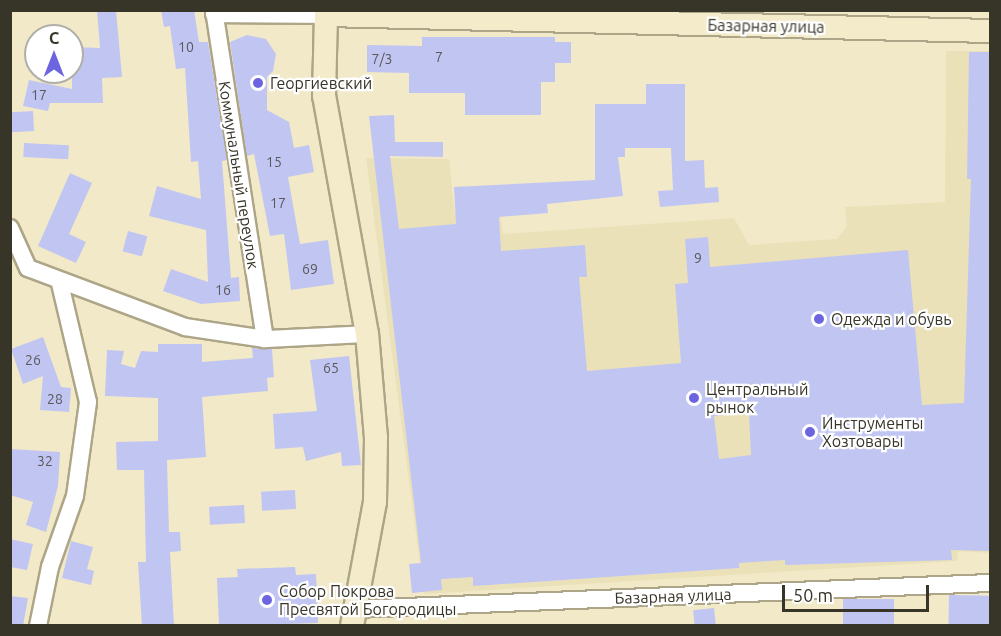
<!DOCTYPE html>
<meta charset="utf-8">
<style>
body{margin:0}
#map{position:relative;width:1001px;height:636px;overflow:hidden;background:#f2e9c9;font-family:Ubuntu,sans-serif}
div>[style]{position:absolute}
.built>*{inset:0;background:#ebe1b9}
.building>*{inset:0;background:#c1c5f2;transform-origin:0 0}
.roads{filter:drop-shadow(2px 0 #ada587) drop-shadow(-2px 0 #ada587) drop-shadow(0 2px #ada587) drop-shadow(0 -2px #ada587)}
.street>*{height:16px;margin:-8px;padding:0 8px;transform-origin:8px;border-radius:8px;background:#fff}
.secondary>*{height:22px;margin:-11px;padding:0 11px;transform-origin:11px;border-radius:11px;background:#f3ebca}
.dots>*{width:16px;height:16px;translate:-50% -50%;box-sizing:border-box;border:3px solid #fff;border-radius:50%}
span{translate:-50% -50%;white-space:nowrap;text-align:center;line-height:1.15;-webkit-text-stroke:4.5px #fff;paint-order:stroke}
.number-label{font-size:14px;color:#5a585a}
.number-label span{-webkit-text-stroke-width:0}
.street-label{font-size:16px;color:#373428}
.poi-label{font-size:16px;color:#373428}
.left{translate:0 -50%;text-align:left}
.frame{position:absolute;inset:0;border:12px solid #373428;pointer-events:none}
.north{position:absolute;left:24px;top:24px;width:60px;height:60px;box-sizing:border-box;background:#fff;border:2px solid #afaea9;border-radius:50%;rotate:0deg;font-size:16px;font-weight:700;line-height:24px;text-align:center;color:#373428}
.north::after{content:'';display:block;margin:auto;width:21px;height:27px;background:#6c65df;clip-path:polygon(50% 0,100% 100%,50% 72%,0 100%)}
.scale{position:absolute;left:782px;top:585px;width:147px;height:27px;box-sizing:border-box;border:3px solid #373428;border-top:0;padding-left:8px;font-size:18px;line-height:21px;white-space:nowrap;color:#373428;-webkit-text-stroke:4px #fff;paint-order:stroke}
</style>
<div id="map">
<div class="built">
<i style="clip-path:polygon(946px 51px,990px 51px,990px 553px,958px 551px,957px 561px,424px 594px,366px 158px,449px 159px,455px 215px,500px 210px,503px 234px,734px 218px,749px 245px,837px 239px,847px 226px,845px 207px,945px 202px)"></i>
</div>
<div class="building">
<i style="clip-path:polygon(97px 10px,116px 10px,122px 77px,102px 78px,103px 103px,50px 103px,48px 111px,23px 106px,29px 80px,72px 89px,72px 47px,100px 48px)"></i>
<i style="clip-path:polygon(161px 10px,194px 10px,199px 42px,208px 42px,227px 160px,222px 161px,231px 278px,239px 277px,240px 301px,201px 304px,163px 291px,171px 269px,208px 282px,206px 230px,149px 216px,157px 186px,201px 199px,198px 161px,191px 162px,185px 68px,176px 69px,170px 26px,164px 27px)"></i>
<i style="clip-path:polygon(247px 35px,266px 39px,276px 54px,273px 71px,267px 77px,267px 110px,289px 122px,294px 148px,309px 145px,314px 172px,288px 177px,300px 244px,328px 240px,334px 284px,291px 290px,284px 234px,270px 236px,254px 154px,247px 156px,230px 42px)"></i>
<i style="clip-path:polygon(422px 37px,555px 37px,555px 42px,571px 42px,571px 63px,555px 63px,555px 82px,541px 82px,541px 115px,465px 115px,465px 93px,409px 93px,409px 73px,367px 72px,367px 45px,422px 46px)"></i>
<i style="clip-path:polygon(evenodd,969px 52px,990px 52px,990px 551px,951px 550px,952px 560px,785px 565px,785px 560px,739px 563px,739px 568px,473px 586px,473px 577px,441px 579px,442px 590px,412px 593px,409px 564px,421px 563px,369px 116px,394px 115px,395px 142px,443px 142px,443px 157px,390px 156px,399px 229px,456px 224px,454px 187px,595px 180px,595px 104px,646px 104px,646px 84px,685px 84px,685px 161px,704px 160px,705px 188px,718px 187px,719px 202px,660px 207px,658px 191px,673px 190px,671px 148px,625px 148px,625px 157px,618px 157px,623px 196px,547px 204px,548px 213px,499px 217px,501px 251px,585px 245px,587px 277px,579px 277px,587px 371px,681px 363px,675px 284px,688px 283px,685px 239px,708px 237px,710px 267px,908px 250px,922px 405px,964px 403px,971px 179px,967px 179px,969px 52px,749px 413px,751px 455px,719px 459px,714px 416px,749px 413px)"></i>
<i style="left:33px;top:111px;width:20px;height:23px;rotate:87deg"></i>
<i style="left:24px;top:143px;width:45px;height:14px;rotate:3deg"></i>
<i style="clip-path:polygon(70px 173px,92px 183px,69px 234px,86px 242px,76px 263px,38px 246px)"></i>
<i style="left:128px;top:231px;width:20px;height:21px;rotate:15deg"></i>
<i style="clip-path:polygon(43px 337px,61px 387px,71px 388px,69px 412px,40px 410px,43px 376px,23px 384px,11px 349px)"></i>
<i style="clip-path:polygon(158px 344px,202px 344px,202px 362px,253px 358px,252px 348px,272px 349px,274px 377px,267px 378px,268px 391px,202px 397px,206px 457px,167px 460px,169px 532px,180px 532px,181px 551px,170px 552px,174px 626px,142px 626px,138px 562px,146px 562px,144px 470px,117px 470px,116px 442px,158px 441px,158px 398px,105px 396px,107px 350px,124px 351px,121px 364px,135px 368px,141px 351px,158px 352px)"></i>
<i style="clip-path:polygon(349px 356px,361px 465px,342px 466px,341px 452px,306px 461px,303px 447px,275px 449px,273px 414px,317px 411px,310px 360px)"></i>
<i style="clip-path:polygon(10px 449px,60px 452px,58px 486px,46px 532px,26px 525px,33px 502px,10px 495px)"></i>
<i style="left:295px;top:490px;width:19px;height:34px;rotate:87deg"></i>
<i style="left:244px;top:505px;width:18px;height:35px;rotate:87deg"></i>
<i style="clip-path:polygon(10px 539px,33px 544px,27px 570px,10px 567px)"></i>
<i style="clip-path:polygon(71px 541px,93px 547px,87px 569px,94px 571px,91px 585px,62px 578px)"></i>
<i style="clip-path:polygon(295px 567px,296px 575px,316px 574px,318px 623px,219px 626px,217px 578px,238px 577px,237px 569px)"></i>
<i style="left:949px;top:595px;width:41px;height:31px;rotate:1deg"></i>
<i style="clip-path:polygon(10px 596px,28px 598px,23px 626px,10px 626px)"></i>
<i style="left:894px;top:599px;width:27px;height:51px;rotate:90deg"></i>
<i style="left:714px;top:608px;width:18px;height:21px;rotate:84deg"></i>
</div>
<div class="roads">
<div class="street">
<i style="left:214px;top:10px;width:333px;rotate:81.2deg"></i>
<i style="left:214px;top:14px;width:112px;rotate:0.5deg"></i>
<i style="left:10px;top:228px;width:44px;rotate:65.8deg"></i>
<i style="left:28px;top:268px;width:168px;rotate:20.6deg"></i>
<i style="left:185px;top:327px;width:81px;rotate:8.5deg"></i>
<i style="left:265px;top:339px;width:102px;rotate:-2.8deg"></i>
<i style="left:356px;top:609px;width:635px;rotate:-2.35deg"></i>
<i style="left:38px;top:626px;width:60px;rotate:-78.5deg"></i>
<i style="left:50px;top:567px;width:75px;rotate:-70.6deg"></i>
<i style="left:75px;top:496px;width:95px;rotate:-82.1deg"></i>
<i style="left:88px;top:402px;width:121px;rotate:-103.3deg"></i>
</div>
<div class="secondary">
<i style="left:352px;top:626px;width:126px;rotate:-79.5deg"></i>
<i style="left:375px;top:502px;width:64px;rotate:-89.1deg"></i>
<i style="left:376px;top:438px;width:104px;rotate:-94.9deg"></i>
<i style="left:367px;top:334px;width:242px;rotate:-100.2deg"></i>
<i style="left:324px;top:96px;width:81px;rotate:-88.6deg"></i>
<i style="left:326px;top:15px;width:664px;rotate:1.38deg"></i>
</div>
</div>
<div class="dots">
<i style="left:258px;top:83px;background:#6c65df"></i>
<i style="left:819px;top:319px;background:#6c65df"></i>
<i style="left:694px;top:398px;background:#6c65df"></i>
<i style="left:810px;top:432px;background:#6c65df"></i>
<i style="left:267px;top:600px;background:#6c65df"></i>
</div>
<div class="number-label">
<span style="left:186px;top:47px">10</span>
<span style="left:439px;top:57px">7</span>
<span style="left:382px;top:59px">7/3</span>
<span style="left:39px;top:95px">17</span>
<span style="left:274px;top:162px">15</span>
<span style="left:278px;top:203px">17</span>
<span style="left:698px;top:258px">9</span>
<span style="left:310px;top:269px">69</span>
<span style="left:223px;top:290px">16</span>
<span style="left:33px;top:360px">26</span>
<span style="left:331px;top:368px">65</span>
<span style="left:55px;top:399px">28</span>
<span style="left:45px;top:461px">32</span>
</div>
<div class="street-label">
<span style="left:766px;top:26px;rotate:1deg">Базарная улица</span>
<span style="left:239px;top:175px;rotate:81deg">Коммунальный переулок</span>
<span style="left:673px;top:596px;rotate:-2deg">Базарная улица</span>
</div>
<div class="poi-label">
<span class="left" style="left:270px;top:83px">Георгиевский</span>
<span class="left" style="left:831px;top:319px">Одежда и обувь</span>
<span class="left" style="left:706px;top:398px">Центральный<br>рынок</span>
<span class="left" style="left:822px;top:432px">Инструменты<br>Хозтовары</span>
<span class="left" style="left:279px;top:600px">Собор Покрова<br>Пресвятой Богородицы</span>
</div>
<div class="frame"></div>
<div class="north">С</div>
<div class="scale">50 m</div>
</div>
